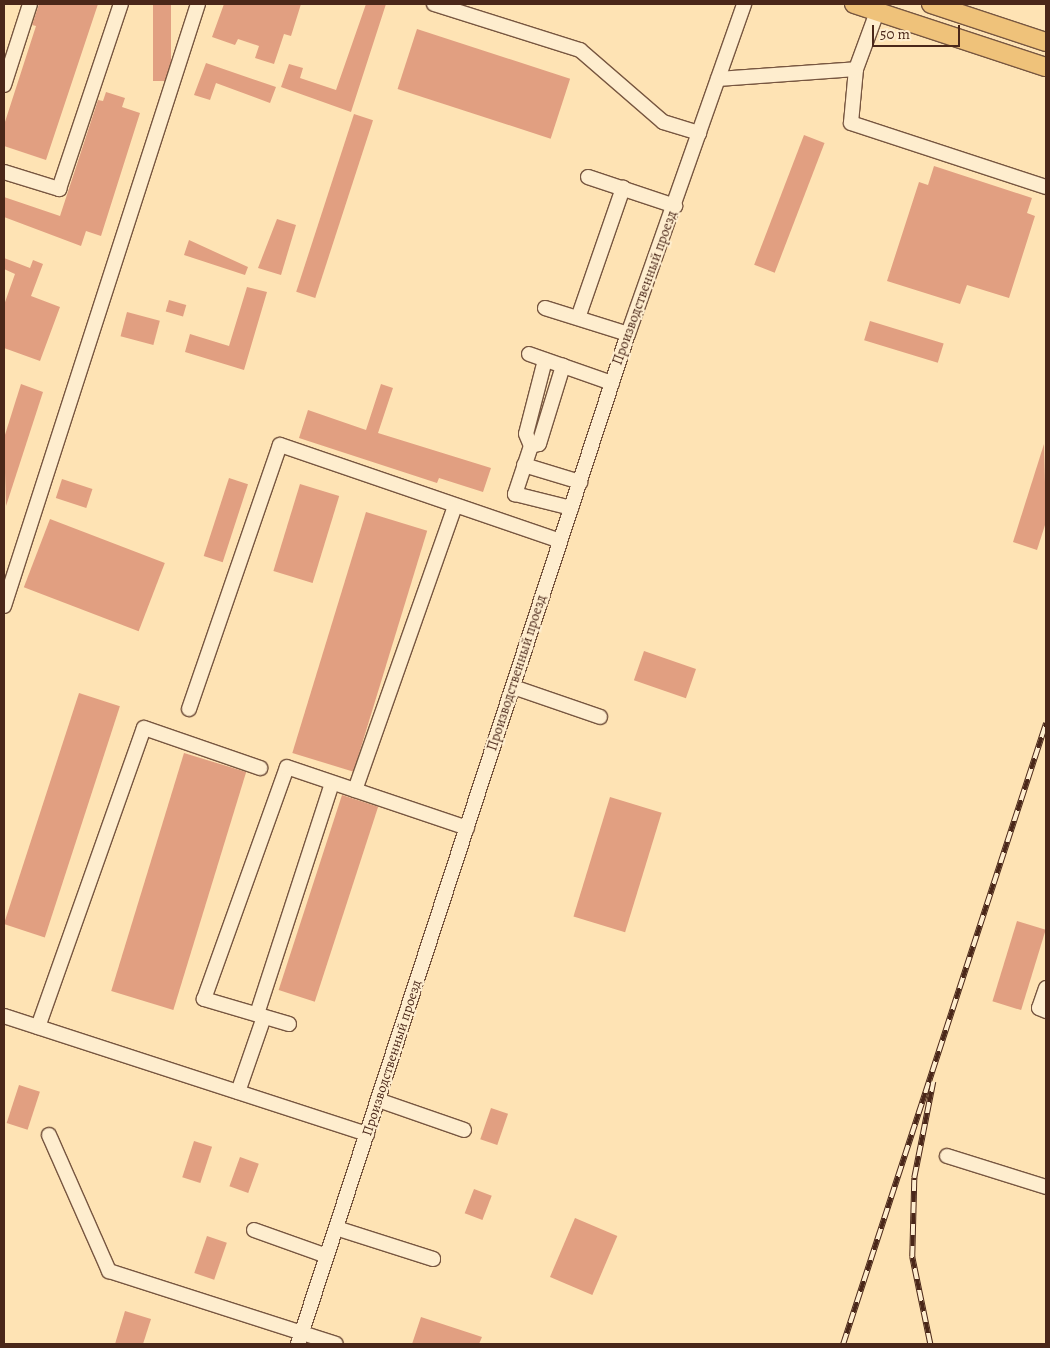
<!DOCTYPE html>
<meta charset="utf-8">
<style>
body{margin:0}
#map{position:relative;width:1050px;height:1348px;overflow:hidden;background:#fee3b4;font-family:Alegreya,serif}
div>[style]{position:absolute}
.building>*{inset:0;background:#e19f81;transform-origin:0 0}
.roads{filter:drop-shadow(1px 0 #775640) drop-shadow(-1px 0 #775640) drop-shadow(0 1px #775640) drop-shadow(0 -1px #775640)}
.minor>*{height:14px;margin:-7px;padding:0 7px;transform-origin:7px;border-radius:7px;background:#feedce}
.major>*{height:18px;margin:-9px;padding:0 9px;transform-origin:9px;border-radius:9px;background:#efc27a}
.rail>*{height:5.5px;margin-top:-2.75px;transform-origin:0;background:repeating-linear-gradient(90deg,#feedce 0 11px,#4a2719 0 22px);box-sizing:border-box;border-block:1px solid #4a2719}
span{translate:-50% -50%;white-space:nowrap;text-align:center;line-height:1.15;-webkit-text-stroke:4px #feedce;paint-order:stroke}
.street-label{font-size:14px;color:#4a2719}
.frame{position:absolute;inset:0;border:5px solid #4a2719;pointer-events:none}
.scale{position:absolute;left:872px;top:25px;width:88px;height:22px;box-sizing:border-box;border:2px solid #4a2719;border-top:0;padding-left:6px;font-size:15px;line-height:18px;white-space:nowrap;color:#4a2719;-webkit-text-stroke:4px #feedce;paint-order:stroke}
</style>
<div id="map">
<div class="building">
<i style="clip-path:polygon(39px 4px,98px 4px,46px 160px,4px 146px,4px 125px,36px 26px,32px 25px)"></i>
<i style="left:153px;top:4px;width:18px;height:77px"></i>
<i style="clip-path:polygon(224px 4px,301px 4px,291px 36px,284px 34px,274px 64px,255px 58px,259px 46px,238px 39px,235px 45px,212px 37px)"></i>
<i style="clip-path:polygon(366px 4px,386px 4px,351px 112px,281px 87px,289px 64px,303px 68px,300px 78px,336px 90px)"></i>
<i style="left:417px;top:29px;width:161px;height:63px;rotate:18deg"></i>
<i style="clip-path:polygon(206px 63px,276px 87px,270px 103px,216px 83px,210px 100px,194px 95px)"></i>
<i style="clip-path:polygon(106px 92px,125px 98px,122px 107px,140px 113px,101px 236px,86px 231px,81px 246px,4px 217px,4px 197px,60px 216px,98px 100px,103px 101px)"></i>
<i style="left:354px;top:114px;width:20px;height:187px;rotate:18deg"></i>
<i style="left:804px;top:135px;width:22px;height:139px;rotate:21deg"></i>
<i style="clip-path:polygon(934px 166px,1032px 198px,1027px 213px,1035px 216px,1009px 298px,967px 285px,960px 304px,887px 281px,919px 182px,928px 185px)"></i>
<i style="clip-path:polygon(277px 219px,296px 225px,281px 275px,258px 268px)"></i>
<i style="clip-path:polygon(189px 240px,248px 267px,245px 275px,184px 255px)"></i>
<i style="clip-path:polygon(4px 258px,30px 268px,33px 260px,43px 264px,31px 296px,60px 307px,40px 361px,4px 348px,4px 305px,15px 274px,4px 269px)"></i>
<i style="clip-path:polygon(247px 287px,267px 292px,244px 370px,185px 352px,190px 334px,229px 346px)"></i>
<i style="left:169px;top:300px;width:18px;height:12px;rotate:16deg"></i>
<i style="left:127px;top:312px;width:34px;height:25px;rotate:15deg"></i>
<i style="left:870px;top:321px;width:77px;height:20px;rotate:17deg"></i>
<i style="clip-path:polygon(21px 384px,43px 392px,6px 506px,4px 438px)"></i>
<i style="clip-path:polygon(381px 384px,393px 388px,378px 433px,491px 468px,483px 492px,439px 478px,437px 483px,299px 438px,308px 410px,366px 430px)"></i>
<i style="clip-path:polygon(1044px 444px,1046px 522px,1037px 550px,1013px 542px)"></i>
<i style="left:229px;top:478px;width:20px;height:82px;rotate:18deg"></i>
<i style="left:62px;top:479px;width:32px;height:20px;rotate:18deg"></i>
<i style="left:300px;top:484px;width:41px;height:91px;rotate:17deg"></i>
<i style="left:366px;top:512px;width:64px;height:252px;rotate:17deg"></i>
<i style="left:50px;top:519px;width:123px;height:73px;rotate:21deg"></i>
<i style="left:644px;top:651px;width:55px;height:31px;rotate:19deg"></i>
<i style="left:79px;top:693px;width:43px;height:243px;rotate:18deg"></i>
<i style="left:184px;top:753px;width:65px;height:249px;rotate:17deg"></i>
<i style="left:342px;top:795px;width:38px;height:205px;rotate:18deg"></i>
<i style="left:610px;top:797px;width:54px;height:125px;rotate:17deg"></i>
<i style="left:1017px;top:921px;width:30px;height:84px;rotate:17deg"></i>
<i style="left:19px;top:1085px;width:22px;height:40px;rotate:18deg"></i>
<i style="left:491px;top:1108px;width:18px;height:33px;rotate:19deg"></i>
<i style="left:194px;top:1141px;width:19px;height:38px;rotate:18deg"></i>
<i style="left:240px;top:1157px;width:20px;height:31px;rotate:20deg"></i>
<i style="left:474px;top:1189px;width:19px;height:26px;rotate:21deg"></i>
<i style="left:575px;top:1218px;width:46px;height:64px;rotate:23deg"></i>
<i style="left:207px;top:1236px;width:21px;height:39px;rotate:19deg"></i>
<i style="clip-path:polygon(125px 1311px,151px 1319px,143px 1344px,115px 1344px)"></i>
<i style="clip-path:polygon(421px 1317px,482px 1337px,479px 1344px,412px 1344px)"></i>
</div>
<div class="roads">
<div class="minor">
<i style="left:434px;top:4px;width:153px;rotate:17.5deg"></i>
<i style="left:580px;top:50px;width:110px;rotate:40.9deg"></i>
<i style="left:663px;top:122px;width:38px;rotate:17deg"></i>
<i style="left:877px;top:12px;width:61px;rotate:110.2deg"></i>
<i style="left:856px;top:69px;width:54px;rotate:95.3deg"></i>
<i style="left:851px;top:123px;width:205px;rotate:18.2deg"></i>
<i style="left:718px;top:79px;width:138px;rotate:-4.1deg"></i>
<i style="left:4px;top:85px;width:85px;rotate:-72.2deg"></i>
<i style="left:4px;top:172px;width:58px;rotate:17.2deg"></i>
<i style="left:59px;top:189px;width:195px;rotate:-71.5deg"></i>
<i style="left:588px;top:177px;width:92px;rotate:18.4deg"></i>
<i style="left:545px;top:308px;width:87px;rotate:17.4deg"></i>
<i style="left:578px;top:318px;width:138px;rotate:-70.9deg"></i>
<i style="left:529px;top:354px;width:88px;rotate:19.3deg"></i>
<i style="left:545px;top:360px;width:76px;rotate:104.4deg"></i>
<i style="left:526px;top:434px;width:13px;rotate:67deg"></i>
<i style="left:531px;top:446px;width:51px;rotate:108.4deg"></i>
<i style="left:515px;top:494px;width:58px;rotate:14deg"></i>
<i style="left:531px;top:446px;width:8px;rotate:-14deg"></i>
<i style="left:539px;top:444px;width:82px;rotate:-72.9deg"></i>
<i style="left:524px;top:465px;width:59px;rotate:16.9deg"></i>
<i style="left:4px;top:606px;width:632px;rotate:-72.14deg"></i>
<i style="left:513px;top:687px;width:92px;rotate:19deg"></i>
<i style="left:189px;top:709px;width:279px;rotate:-71deg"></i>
<i style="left:280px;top:445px;width:296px;rotate:18.9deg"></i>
<i style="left:355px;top:790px;width:301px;rotate:-70.6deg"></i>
<i style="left:1046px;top:988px;width:21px;rotate:109deg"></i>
<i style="left:1039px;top:1008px;width:8px;rotate:23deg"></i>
<i style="left:257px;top:1014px;width:240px;rotate:-72deg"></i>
<i style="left:4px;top:1016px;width:382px;rotate:18deg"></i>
<i style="left:289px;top:1024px;width:89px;rotate:-163.6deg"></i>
<i style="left:204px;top:999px;width:246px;rotate:-70.3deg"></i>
<i style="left:287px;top:767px;width:190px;rotate:18.7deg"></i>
<i style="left:38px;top:1027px;width:317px;rotate:-70.5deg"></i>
<i style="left:144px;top:728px;width:123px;rotate:19deg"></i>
<i style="left:238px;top:1092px;width:79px;rotate:-70.9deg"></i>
<i style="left:378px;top:1100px;width:91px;rotate:19.2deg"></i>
<i style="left:49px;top:1135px;width:149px;rotate:66.2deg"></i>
<i style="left:109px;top:1271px;width:238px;rotate:17.8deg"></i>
<i style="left:947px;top:1156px;width:104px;rotate:17.4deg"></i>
<i style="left:336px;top:1228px;width:102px;rotate:17.7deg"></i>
<i style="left:254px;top:1230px;width:77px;rotate:19.6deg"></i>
<i style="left:298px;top:1344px;width:1063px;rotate:-71.91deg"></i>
<i style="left:628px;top:334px;width:350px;rotate:-70.6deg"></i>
</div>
<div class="major">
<i style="left:854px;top:4px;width:202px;rotate:18.2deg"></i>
<i style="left:931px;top:4px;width:121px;rotate:18.3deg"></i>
</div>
</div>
<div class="rail">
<i style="left:843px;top:1344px;width:653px;rotate:-71.9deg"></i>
<i style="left:930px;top:1344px;width:89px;rotate:-101.7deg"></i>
<i style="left:912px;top:1257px;width:79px;rotate:-88.5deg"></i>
<i style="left:914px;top:1178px;width:98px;rotate:-78.8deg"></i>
</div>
<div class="street-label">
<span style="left:645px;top:288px;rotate:-70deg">Производственный проезд</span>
<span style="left:517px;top:673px;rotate:-72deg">Производственный проезд</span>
<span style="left:392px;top:1058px;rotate:-72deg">Производственный проезд</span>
</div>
<div class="frame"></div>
<div class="scale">50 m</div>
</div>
